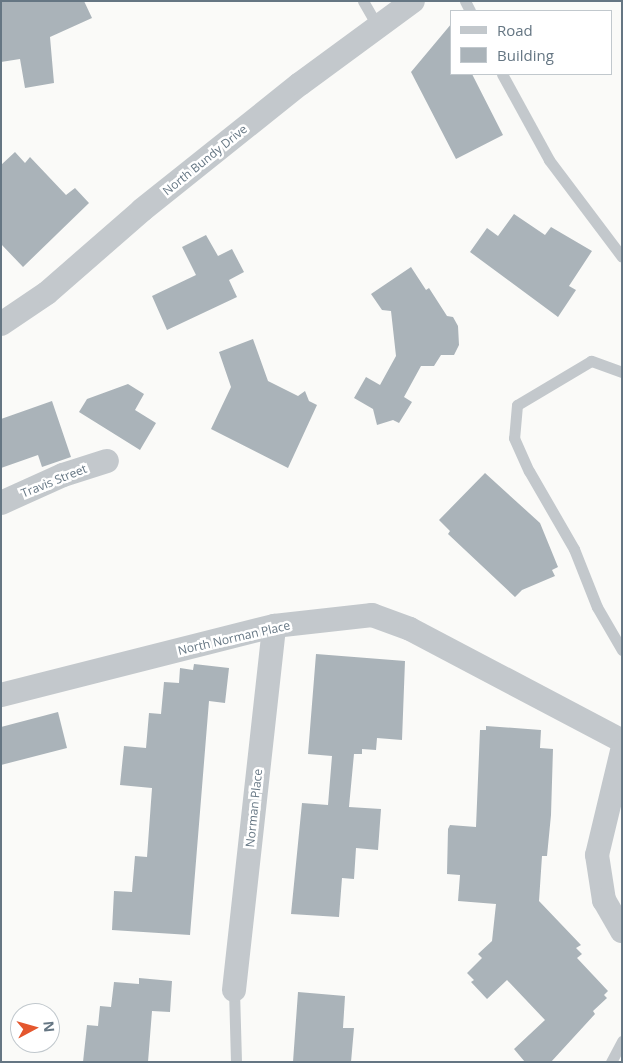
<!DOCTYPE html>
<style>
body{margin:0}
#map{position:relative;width:623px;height:1063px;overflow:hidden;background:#fafaf8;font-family:"Open Sans",sans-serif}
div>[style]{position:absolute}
.building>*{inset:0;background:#aab3b9}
.service>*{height:11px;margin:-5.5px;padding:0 5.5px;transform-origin:5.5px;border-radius:5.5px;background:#c3c8cc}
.minor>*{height:24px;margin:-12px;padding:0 12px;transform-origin:12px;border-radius:12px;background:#c3c8cc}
span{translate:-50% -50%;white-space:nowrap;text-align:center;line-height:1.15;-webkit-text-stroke:5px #fff;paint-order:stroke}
.street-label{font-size:12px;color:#657683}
.frame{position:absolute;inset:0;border:2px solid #657683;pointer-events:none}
.legend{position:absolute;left:450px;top:10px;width:162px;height:65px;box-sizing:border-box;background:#fff;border:1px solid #c1c8cd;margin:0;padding:6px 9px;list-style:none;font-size:15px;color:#657683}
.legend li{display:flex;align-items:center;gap:10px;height:25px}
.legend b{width:25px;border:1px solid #c1c8cd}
.north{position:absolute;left:10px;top:1003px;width:50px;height:50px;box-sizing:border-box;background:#fff;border:1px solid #c1c8cd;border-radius:50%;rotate:84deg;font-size:14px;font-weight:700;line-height:20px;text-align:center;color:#657683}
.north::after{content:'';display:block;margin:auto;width:18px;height:22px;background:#e4572e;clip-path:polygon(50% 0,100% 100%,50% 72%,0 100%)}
</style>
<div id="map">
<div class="building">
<i style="clip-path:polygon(1px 1px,84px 1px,92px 18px,50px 37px,54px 83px,25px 88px,20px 59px,1px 62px)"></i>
<i style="clip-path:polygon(452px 23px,452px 74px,472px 74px,503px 135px,456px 159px,411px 72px)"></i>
<i style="clip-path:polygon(15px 152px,25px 163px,30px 157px,66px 195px,75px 188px,89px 203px,23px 267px,1px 244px,1px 165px)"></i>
<i style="clip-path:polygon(514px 214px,545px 235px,551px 227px,592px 251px,569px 286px,576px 290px,558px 317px,470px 252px,487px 228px,498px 236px)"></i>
<i style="clip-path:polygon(206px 235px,218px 256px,232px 249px,244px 272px,229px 280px,237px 297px,167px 330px,152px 296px,196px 275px,182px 247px)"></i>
<i style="clip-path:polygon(411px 267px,426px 290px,429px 288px,447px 316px,453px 317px,458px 326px,459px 345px,454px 355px,441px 355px,434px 366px,421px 366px,404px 397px,412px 402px,399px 423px,393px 420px,377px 425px,373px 409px,354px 398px,366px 377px,380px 385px,396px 356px,391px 311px,382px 310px,371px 294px)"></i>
<i style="clip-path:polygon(253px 339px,268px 381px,298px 396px,305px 391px,309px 401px,317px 405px,288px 468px,211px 429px,231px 387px,219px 352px)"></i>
<i style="clip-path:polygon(128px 384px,144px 394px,135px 410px,156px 423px,140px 450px,79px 412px,87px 399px)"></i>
<i style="clip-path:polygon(52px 401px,71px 457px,42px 467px,38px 455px,1px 468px,1px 419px)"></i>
<i style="clip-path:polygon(485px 473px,540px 523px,558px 567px,552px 570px,555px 576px,522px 590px,515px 597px,448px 534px,450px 531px,439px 520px)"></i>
<i style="clip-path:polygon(316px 654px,405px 661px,402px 740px,377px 738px,376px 750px,362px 749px,362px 754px,354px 754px,349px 807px,381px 809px,378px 850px,356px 848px,354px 879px,342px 878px,339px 917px,291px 914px,302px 803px,328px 805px,332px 756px,308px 754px)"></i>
<i style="clip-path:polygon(194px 664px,229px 668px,225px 703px,209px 701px,190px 935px,112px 930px,114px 891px,132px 892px,135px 856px,147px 857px,152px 788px,120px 785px,124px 746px,146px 748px,149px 713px,161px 714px,164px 682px,179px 683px,180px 668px,193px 670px)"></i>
<i style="clip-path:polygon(58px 712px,67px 748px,1px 765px,1px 727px)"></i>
<i style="clip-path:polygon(486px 726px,541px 730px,540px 748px,553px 749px,551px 815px,547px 856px,542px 856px,539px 901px,581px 945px,576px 948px,582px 954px,577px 958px,608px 991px,604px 995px,607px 998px,593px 1011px,595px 1014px,551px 1062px,525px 1062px,514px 1049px,545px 1020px,507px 980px,487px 999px,471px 982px,474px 980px,467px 973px,482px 958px,478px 954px,492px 941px,496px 904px,458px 901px,460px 875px,447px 874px,448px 829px,450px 825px,476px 827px,480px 730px,486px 730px)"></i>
<i style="clip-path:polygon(139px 978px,172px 981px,170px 1012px,152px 1011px,148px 1062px,83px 1062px,87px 1025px,98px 1026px,100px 1006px,111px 1007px,114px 982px,139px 984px)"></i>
<i style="clip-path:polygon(298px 992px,345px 996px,343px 1028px,354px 1028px,351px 1062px,293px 1062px)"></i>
</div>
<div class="service">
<i style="left:363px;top:1px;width:30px;rotate:60deg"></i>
<i style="left:465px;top:1px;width:11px;rotate:63deg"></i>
<i style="left:502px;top:74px;width:98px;rotate:61.3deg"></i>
<i style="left:549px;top:160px;width:121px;rotate:53deg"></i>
<i style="left:622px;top:372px;width:33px;rotate:-160deg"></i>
<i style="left:591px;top:361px;width:86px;rotate:149.3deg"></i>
<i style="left:517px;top:405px;width:33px;rotate:95deg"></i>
<i style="left:514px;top:438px;width:36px;rotate:66deg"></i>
<i style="left:529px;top:471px;width:90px;rotate:60deg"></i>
<i style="left:574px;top:549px;width:62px;rotate:68.4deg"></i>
<i style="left:597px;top:607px;width:50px;rotate:59.8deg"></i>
<i style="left:234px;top:990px;width:72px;rotate:88.4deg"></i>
<i style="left:611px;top:1062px;width:24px;rotate:-62deg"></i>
</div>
<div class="minor">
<i style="left:1px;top:324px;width:55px;rotate:-34deg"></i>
<i style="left:47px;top:293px;width:126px;rotate:-41.1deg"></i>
<i style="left:142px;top:210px;width:202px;rotate:-38.6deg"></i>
<i style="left:300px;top:84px;width:140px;rotate:-36.3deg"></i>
<i style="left:1px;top:503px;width:68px;rotate:-24.3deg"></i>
<i style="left:63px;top:475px;width:46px;rotate:-17.7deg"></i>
<i style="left:1px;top:695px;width:282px;rotate:-14.2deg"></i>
<i style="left:274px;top:626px;width:99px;rotate:-6.4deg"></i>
<i style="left:372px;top:615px;width:40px;rotate:20.2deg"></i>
<i style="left:410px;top:629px;width:240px;rotate:27.8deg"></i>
<i style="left:622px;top:751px;width:107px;rotate:103.5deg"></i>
<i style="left:597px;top:855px;width:46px;rotate:81.2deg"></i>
<i style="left:604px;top:900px;width:36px;rotate:60deg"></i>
<i style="left:234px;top:990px;width:366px;rotate:-83.7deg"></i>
</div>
<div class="street-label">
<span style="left:205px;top:160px;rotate:-39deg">North Bundy Drive</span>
<span style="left:54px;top:481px;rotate:-22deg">Travis Street</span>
<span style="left:234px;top:638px;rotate:-13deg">North Norman Place</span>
<span style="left:254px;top:808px;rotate:-84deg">Norman Place</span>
</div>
<div class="frame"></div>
<ul class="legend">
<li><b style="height:6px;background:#c3c8cc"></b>Road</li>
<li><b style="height:14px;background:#aab3b9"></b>Building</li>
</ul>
<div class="north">N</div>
</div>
